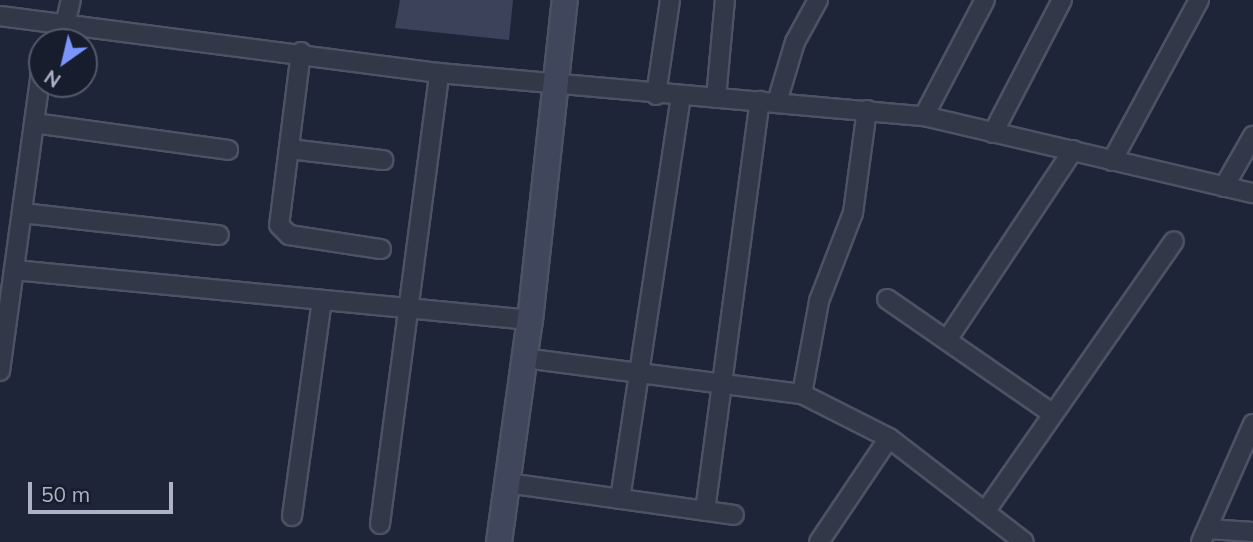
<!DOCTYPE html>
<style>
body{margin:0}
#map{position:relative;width:1253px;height:542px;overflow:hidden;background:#1f2539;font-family:Mulish,sans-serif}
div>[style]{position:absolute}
.building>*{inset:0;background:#3b4259}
.roads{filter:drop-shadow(2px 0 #4d5264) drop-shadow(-2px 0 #4d5264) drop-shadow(0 2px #4d5264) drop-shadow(0 -2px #4d5264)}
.street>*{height:18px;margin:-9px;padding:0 9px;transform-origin:9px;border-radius:9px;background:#333849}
.secondary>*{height:24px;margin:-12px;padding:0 12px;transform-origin:12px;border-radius:12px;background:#40465c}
span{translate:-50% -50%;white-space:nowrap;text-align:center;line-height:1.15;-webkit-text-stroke:6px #181d2d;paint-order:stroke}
.north{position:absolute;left:28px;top:28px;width:70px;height:70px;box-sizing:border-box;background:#181d2d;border:2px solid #54596a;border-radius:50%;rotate:214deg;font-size:19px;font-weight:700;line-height:28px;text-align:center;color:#adb2c6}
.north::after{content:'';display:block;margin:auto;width:24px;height:32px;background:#7a95fe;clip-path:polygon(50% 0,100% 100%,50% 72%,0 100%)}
.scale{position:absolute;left:28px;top:482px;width:145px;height:32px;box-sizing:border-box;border:4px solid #adb2c6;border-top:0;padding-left:9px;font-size:21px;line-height:24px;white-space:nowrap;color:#adb2c6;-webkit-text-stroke:5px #181d2d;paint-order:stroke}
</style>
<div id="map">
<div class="building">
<i style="clip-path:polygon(400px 0,513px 0,509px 40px,395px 28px)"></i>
</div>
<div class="roads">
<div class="street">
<i style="left:0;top:16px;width:443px;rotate:7.4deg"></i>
<i style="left:439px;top:73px;width:487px;rotate:5.1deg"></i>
<i style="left:924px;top:116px;width:338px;rotate:13.2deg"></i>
<i style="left:65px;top:25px;width:26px;rotate:-77deg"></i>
<i style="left:301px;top:52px;width:174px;rotate:97.2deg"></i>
<i style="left:279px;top:225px;width:14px;rotate:45deg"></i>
<i style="left:289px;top:235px;width:93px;rotate:8.7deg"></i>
<i style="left:656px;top:95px;width:96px;rotate:-81.6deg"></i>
<i style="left:716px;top:98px;width:98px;rotate:-84.8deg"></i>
<i style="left:777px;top:102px;width:63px;rotate:-73.3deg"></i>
<i style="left:795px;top:42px;width:48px;rotate:-61.3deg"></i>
<i style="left:924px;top:116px;width:131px;rotate:-62.3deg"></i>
<i style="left:34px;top:123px;width:196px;rotate:7.9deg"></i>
<i style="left:993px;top:133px;width:150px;rotate:-62.6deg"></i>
<i style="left:289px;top:149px;width:95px;rotate:6.7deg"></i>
<i style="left:1112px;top:161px;width:183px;rotate:-61.6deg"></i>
<i style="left:1224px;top:187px;width:59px;rotate:-60.4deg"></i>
<i style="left:22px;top:213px;width:198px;rotate:6.4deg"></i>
<i style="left:14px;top:270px;width:518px;rotate:5.53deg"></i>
<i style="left:887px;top:299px;width:202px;rotate:34.7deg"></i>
<i style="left:947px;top:340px;width:228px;rotate:-56.4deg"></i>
<i style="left:524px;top:358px;width:280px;rotate:7.4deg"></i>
<i style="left:802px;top:394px;width:97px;rotate:26.8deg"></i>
<i style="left:889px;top:438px;width:170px;rotate:37.6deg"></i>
<i style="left:0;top:371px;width:310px;rotate:-82.2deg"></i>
<i style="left:802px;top:394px;width:95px;rotate:-79.6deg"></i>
<i style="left:819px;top:301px;width:94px;rotate:-68.9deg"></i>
<i style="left:853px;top:213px;width:104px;rotate:-82.3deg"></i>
<i style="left:507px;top:483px;width:229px;rotate:8deg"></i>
<i style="left:620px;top:499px;width:407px;rotate:-81.4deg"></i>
<i style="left:705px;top:511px;width:414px;rotate:-82.4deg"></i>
<i style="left:985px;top:512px;width:330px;rotate:-55.1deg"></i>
<i style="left:292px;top:516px;width:218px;rotate:-82.1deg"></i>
<i style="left:380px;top:524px;width:455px;rotate:-82.5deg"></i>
<i style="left:1208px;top:529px;width:45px;rotate:3.8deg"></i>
<i style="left:819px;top:542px;width:125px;rotate:-56.1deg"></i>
<i style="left:1201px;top:542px;width:129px;rotate:-66.2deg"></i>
</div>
<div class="secondary">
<i style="left:499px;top:542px;width:224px;rotate:-82.1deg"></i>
<i style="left:530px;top:320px;width:322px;rotate:-83.8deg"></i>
</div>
</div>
<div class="north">N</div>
<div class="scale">50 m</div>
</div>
